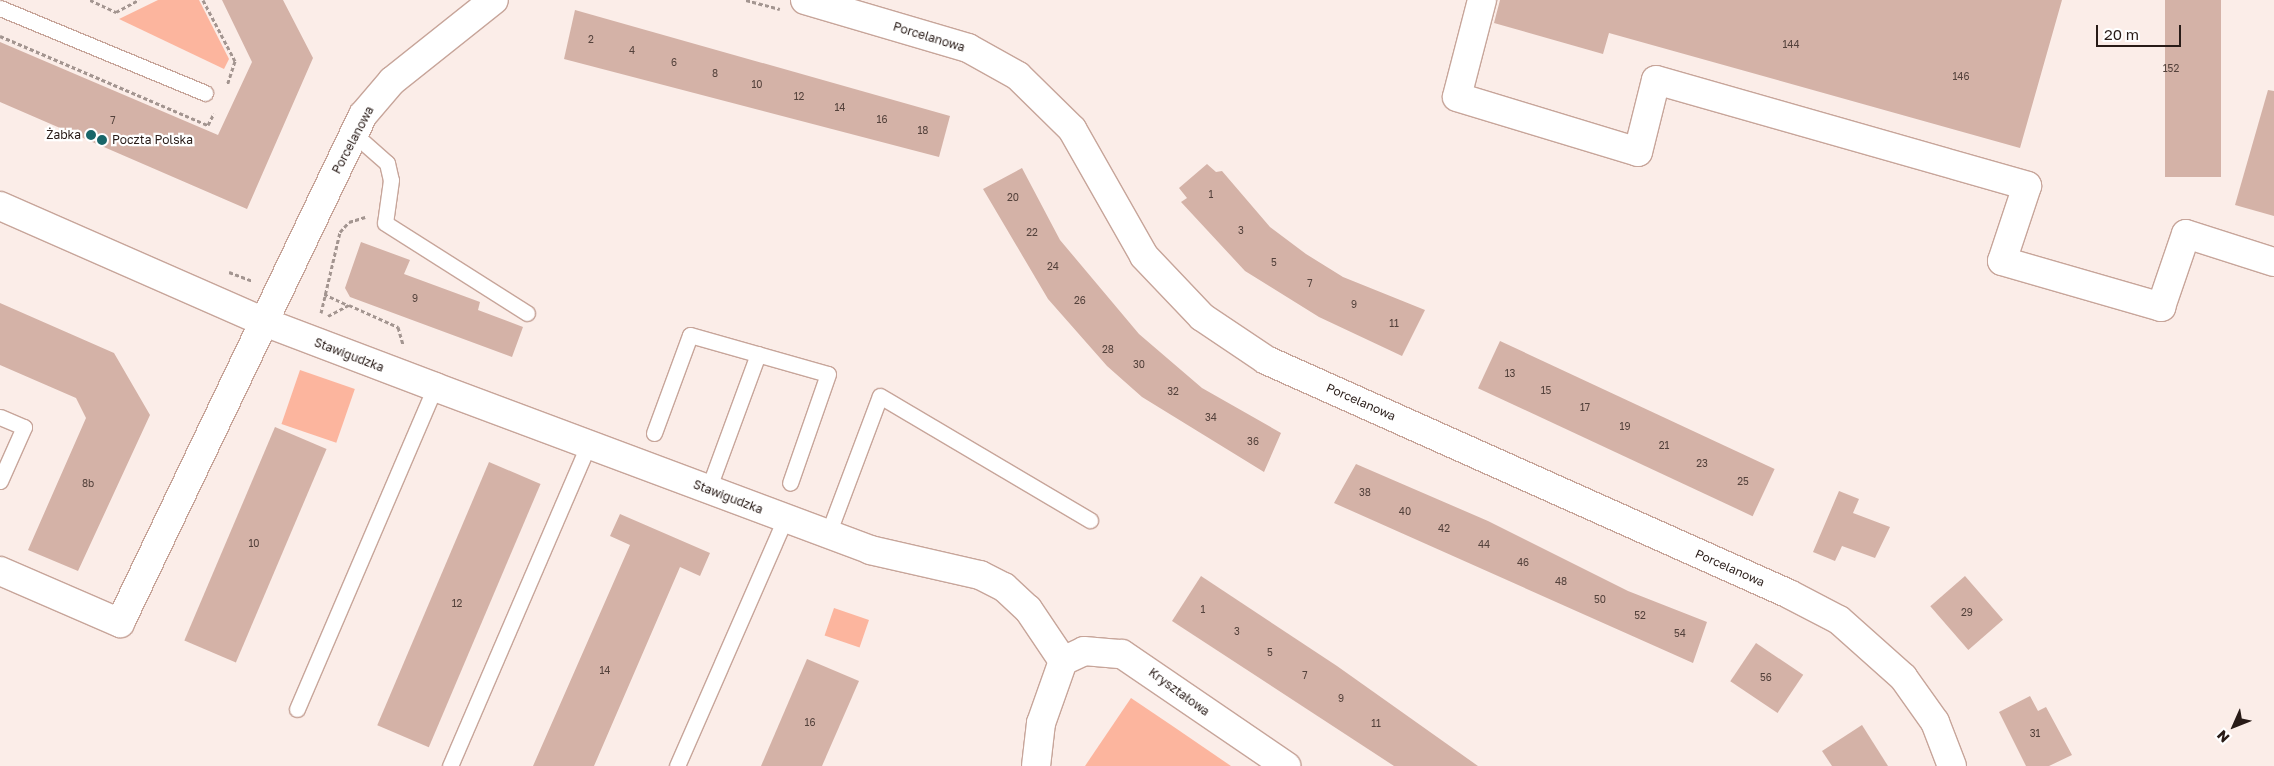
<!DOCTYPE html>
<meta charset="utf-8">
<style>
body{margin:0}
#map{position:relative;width:2274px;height:766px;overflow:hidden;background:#fbede8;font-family:"Golos Text",sans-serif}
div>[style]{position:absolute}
.green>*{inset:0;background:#fcb59e;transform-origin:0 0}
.building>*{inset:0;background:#d4b2a7;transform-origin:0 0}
.path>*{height:3px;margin-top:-1.5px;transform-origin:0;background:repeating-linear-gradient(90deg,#a39590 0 4px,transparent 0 6.5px)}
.roads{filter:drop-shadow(1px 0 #c7a59a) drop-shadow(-1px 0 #c7a59a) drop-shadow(0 1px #c7a59a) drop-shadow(0 -1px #c7a59a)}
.lane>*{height:15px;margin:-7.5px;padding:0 7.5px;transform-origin:7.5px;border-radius:7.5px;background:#fff}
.street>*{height:28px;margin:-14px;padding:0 14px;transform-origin:14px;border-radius:14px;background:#fff}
.dots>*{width:14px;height:14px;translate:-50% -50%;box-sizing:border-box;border:2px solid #fff;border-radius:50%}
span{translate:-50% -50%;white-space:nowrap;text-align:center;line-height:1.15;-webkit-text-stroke:4.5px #fff;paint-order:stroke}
.number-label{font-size:10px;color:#53413b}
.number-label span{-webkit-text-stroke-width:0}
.street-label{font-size:12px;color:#281b17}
.poi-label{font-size:12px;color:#281b17}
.right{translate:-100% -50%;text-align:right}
.left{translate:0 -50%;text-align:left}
.north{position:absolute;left:2209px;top:701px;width:50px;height:50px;-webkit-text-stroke:4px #fff;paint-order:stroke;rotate:226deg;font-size:14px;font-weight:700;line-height:20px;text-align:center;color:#281b17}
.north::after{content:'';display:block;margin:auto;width:18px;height:22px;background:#281b17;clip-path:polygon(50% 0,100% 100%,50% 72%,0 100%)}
.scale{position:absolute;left:2096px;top:25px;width:85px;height:22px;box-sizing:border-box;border:2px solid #281b17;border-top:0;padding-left:6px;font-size:15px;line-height:18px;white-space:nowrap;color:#281b17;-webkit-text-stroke:4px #fff;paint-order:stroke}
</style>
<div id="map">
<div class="green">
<i style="clip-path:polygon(158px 0,199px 0,229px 59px,224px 69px,119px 19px)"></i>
<i style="left:300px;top:370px;width:58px;height:57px;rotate:19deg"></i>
<i style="left:834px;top:608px;width:37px;height:29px;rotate:19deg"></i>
<i style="clip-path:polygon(1131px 698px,1174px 727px,1231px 766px,1085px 766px)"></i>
</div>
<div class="building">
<i style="clip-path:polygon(222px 0,283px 0,313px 58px,247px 209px,0 102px,0 42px,218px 135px,252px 62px)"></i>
<i style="clip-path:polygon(1500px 0,2062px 0,2020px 148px,1609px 33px,1603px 54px,1494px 23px)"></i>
<i style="left:2165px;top:0;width:56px;height:177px"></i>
<i style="clip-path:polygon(575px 10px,950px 116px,939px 157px,564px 59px)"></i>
<i style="clip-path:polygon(2268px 90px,2274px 91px,2274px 216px,2235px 205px)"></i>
<i style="clip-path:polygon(1207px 164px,1216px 172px,1222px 171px,1270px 227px,1306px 254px,1343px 277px,1425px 310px,1402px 356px,1319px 317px,1245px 271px,1181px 202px,1187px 198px,1179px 188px)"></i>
<i style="clip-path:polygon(1022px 168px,1060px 240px,1139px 334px,1202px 388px,1281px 433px,1264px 472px,1142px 397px,1107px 366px,1048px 299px,983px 189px)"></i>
<i style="clip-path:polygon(361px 242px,410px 260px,404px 274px,480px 302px,478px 310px,523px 327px,512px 357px,350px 297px,345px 288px)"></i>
<i style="clip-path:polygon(0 303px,114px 353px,150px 415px,78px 571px,28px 550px,86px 418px,76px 398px,0 365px)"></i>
<i style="left:1500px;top:341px;width:303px;height:52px;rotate:25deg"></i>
<i style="left:275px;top:427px;width:56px;height:232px;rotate:23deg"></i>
<i style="left:489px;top:462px;width:56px;height:286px;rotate:23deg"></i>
<i style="clip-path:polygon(1356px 464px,1488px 521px,1628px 591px,1707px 622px,1693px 663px,1334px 503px)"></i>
<i style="clip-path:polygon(1839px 491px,1859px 499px,1853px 513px,1890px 527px,1875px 558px,1842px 546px,1835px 561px,1813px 552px)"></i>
<i style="clip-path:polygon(620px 514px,710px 553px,700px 576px,680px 567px,594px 766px,533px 766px,630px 545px,610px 536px)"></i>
<i style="clip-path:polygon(1201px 576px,1337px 666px,1478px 766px,1394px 766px,1172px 621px)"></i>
<i style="left:1965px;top:576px;width:58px;height:46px;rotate:49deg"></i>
<i style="left:1756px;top:643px;width:57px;height:46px;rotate:34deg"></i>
<i style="clip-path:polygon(807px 659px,859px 681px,822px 766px,761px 766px)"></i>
<i style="clip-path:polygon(2030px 696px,2038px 711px,2046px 707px,2072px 755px,2049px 766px,2026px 766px,1999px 712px)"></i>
<i style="clip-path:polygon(1862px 725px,1888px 766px,1832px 766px,1822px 751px)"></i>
</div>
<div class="path">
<i style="left:90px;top:0;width:29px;rotate:25deg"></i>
<i style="left:116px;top:12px;width:26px;rotate:-28deg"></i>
<i style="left:203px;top:0;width:69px;rotate:62.3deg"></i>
<i style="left:235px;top:61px;width:25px;rotate:108deg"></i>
<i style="left:746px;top:0;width:35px;rotate:15deg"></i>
<i style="left:0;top:36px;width:226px;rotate:23.2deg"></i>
<i style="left:208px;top:125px;width:13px;rotate:-63deg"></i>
<i style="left:229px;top:272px;width:25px;rotate:21deg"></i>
<i style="left:324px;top:294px;width:26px;rotate:25deg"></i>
<i style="left:321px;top:313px;width:83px;rotate:-76.8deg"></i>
<i style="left:340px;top:232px;width:13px;rotate:-48deg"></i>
<i style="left:349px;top:222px;width:17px;rotate:-17deg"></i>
<i style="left:328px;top:316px;width:24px;rotate:-28deg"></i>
<i style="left:349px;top:305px;width:54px;rotate:24.2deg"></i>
<i style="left:398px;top:327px;width:19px;rotate:74deg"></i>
</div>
<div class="roads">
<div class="lane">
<i style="left:0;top:8px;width:222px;rotate:22.5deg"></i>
<i style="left:354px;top:134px;width:44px;rotate:41.3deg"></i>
<i style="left:387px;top:163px;width:17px;rotate:77deg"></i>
<i style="left:391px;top:180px;width:43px;rotate:97.9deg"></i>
<i style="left:385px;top:223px;width:168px;rotate:32.4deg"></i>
<i style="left:0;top:417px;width:26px;rotate:23deg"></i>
<i style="left:24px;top:427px;width:59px;rotate:114deg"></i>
<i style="left:654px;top:433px;width:104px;rotate:-69.8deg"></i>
<i style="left:690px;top:335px;width:143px;rotate:15.8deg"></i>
<i style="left:828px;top:374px;width:115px;rotate:109.2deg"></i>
<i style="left:708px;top:490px;width:145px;rotate:-69.8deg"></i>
<i style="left:828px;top:534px;width:147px;rotate:-69.4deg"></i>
<i style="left:880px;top:396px;width:244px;rotate:30.6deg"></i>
<i style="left:297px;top:709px;width:350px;rotate:-66.8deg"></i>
<i style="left:450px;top:766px;width:349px;rotate:-66.7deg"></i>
<i style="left:677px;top:766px;width:270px;rotate:-66.4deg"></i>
</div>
<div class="street">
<i style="left:805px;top:0;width:170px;rotate:16.4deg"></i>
<i style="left:968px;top:48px;width:57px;rotate:29.2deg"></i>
<i style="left:1018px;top:76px;width:76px;rotate:44.5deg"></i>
<i style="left:1072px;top:129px;width:146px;rotate:60.4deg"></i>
<i style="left:1144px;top:256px;width:84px;rotate:46.4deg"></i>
<i style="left:1202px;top:317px;width:77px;rotate:33.9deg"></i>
<i style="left:1266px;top:360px;width:573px;rotate:24.1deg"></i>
<i style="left:1789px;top:594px;width:56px;rotate:27.5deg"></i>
<i style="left:1839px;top:620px;width:86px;rotate:41.7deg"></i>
<i style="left:1903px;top:677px;width:55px;rotate:54.6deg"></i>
<i style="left:1935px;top:722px;width:47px;rotate:68.9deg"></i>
<i style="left:1482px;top:0;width:100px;rotate:104.5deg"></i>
<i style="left:1457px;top:97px;width:189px;rotate:16.9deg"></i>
<i style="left:1638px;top:152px;width:74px;rotate:-76deg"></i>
<i style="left:1656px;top:80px;width:386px;rotate:15.9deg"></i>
<i style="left:2027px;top:186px;width:79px;rotate:108.4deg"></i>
<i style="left:2002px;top:261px;width:166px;rotate:16.1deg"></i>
<i style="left:2161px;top:307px;width:77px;rotate:-71.1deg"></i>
<i style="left:2186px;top:234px;width:92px;rotate:17.7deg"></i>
<i style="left:0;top:206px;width:288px;rotate:23.7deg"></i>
<i style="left:264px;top:322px;width:183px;rotate:20.8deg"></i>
<i style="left:435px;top:387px;width:465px;rotate:20.5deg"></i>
<i style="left:870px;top:550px;width:113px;rotate:12.8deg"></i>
<i style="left:980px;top:575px;width:27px;rotate:27deg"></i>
<i style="left:1004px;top:587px;width:33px;rotate:43deg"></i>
<i style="left:1028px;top:609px;width:63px;rotate:56.1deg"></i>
<i style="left:1063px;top:661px;width:66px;rotate:109.5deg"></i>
<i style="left:1041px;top:723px;width:43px;rotate:96.6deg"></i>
<i style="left:0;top:571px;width:131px;rotate:23.4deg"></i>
<i style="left:120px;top:623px;width:563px;rotate:-64.44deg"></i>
<i style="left:363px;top:115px;width:45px;rotate:-49.5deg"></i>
<i style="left:392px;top:81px;width:130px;rotate:-38.5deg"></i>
<i style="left:1063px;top:661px;width:23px;rotate:-25deg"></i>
<i style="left:1084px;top:651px;width:38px;rotate:5deg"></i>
<i style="left:1122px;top:654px;width:199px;rotate:34.3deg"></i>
</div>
</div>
<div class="dots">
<i style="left:91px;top:135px;background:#186669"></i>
<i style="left:102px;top:140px;background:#186669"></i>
</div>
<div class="number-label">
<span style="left:591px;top:40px">2</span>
<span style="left:1791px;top:45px">144</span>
<span style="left:632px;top:51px">4</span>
<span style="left:674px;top:63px">6</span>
<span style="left:2171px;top:69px">152</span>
<span style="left:715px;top:74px">8</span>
<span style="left:1961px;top:77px">146</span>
<span style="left:757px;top:85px">10</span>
<span style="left:799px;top:97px">12</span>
<span style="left:840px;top:108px">14</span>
<span style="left:882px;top:120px">16</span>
<span style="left:113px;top:121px">7</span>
<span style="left:923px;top:131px">18</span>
<span style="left:1211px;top:195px">1</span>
<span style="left:1013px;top:198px">20</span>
<span style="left:1241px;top:231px">3</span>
<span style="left:1032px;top:233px">22</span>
<span style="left:1274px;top:263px">5</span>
<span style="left:1053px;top:267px">24</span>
<span style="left:1310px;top:284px">7</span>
<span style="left:415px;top:299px">9</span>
<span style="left:1080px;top:301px">26</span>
<span style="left:1354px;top:305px">9</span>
<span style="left:1394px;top:324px">11</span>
<span style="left:1108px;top:350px">28</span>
<span style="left:1139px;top:365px">30</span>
<span style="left:1510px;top:374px">13</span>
<span style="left:1546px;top:391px">15</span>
<span style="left:1173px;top:392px">32</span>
<span style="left:1585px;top:408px">17</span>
<span style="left:1211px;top:418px">34</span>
<span style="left:1625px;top:427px">19</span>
<span style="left:1253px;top:442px">36</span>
<span style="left:1664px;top:446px">21</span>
<span style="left:1702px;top:464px">23</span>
<span style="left:1743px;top:482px">25</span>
<span style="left:88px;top:484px">8b</span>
<span style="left:1365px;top:493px">38</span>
<span style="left:1405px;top:512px">40</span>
<span style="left:1444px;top:529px">42</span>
<span style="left:254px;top:544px">10</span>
<span style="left:1484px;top:545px">44</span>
<span style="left:1523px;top:563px">46</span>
<span style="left:1561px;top:582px">48</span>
<span style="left:1600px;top:600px">50</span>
<span style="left:457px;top:604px">12</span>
<span style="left:1203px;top:610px">1</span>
<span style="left:1967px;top:613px">29</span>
<span style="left:1640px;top:616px">52</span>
<span style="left:1237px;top:632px">3</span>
<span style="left:1680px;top:634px">54</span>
<span style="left:1270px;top:653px">5</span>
<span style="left:605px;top:671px">14</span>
<span style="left:1305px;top:676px">7</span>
<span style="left:1766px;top:678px">56</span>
<span style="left:1341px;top:699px">9</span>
<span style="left:810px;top:723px">16</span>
<span style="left:1376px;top:724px">11</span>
<span style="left:2035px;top:734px">31</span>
</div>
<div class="street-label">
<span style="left:929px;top:37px;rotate:17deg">Porcelanowa</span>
<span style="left:353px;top:140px;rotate:-62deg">Porcelanowa</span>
<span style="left:349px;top:355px;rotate:21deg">Stawigudzka</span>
<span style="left:1361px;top:402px;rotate:24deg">Porcelanowa</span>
<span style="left:728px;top:497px;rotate:21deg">Stawigudzka</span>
<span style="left:1730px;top:568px;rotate:24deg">Porcelanowa</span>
<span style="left:1179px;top:692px;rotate:36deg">Kryształowa</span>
</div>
<div class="poi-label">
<span class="right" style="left:81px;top:135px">Żabka</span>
<span class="left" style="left:112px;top:140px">Poczta Polska</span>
</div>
<div class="north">N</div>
<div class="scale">20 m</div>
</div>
